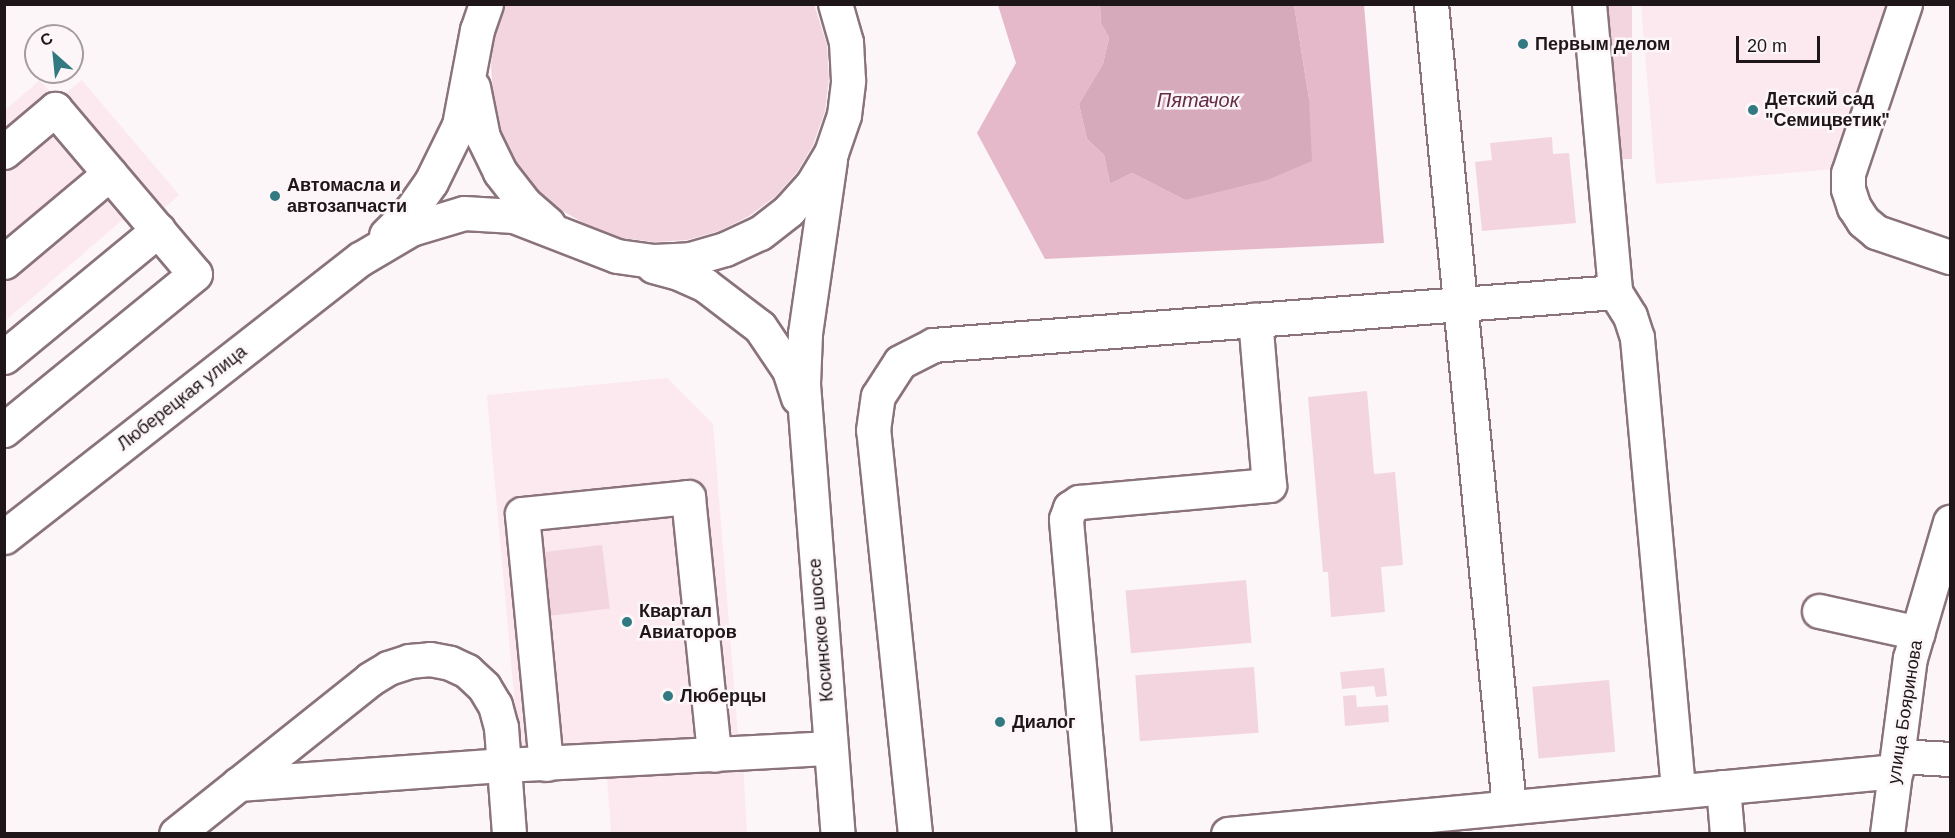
<!DOCTYPE html>
<meta charset="utf-8">
<style>
body{margin:0}
#map{position:relative;width:1955px;height:838px;overflow:hidden;background:#fcf6f8;font-family:Helvetica,sans-serif}
div>[style]{position:absolute}
.built>*{inset:0;background:#fce8ef}
.green>*{inset:0;background:#f3d5e0;transform-origin:0 0}
.forest>*{inset:0;background:#e6b9ca}
.water>*{inset:0;background:#d6aaba}
.roads{filter:drop-shadow(2px 0 #8a737b) drop-shadow(-2px 0 #8a737b) drop-shadow(0 2px #8a737b) drop-shadow(0 -2px #8a737b)}
.minor>*{height:33px;margin:-16.5px;padding:0 16.5px;transform-origin:16.5px;border-radius:16.5px;background:#fff}
.major>*{height:33px;margin:-16.5px;padding:0 16.5px;transform-origin:16.5px;border-radius:16.5px;background:#fff}
.dots>*{width:16px;height:16px;translate:-50% -50%;box-sizing:border-box;border:3px solid #fcf6f8;border-radius:50%}
span{translate:-50% -50%;white-space:nowrap;text-align:center;line-height:1.15;-webkit-text-stroke:5px #fcf6f8;paint-order:stroke}
.poi-label{font-size:18px;color:#1f1619;font-weight:700}
.left{translate:0 -50%;text-align:left}
.street-label{font-size:18px;color:#1f1619}
.water-label{font-size:20px;color:#642c45;font-style:italic}
.frame{position:absolute;inset:0;border:6px solid #1f1619;pointer-events:none}
.north{position:absolute;left:24px;top:24px;width:60px;height:60px;box-sizing:border-box;background:#fcf6f8;border:2px solid #a49c9f;border-radius:50%;rotate:333deg;font-size:16px;font-weight:700;line-height:24px;text-align:center;color:#1f1619}
.north::after{content:'';display:block;margin:auto;width:21px;height:27px;background:#327a81;clip-path:polygon(50% 0,100% 100%,50% 72%,0 100%)}
.scale{position:absolute;left:1736px;top:36px;width:84px;height:27px;box-sizing:border-box;border:3px solid #1f1619;border-top:0;padding-left:8px;font-size:18px;line-height:21px;white-space:nowrap;color:#1f1619;-webkit-text-stroke:4px #fcf6f8;paint-order:stroke}
</style>
<div id="map">
<div class="built">
<i style="clip-path:polygon(1641px 5px,1890px 5px,1836px 169px,1656px 184px)"></i>
<i style="clip-path:polygon(40px 80px,57px 100px,82px 80px,179px 195px,155px 216px,121px 221px,5px 321px,5px 110px)"></i>
<i style="clip-path:polygon(667px 378px,713px 424px,738px 736px,519px 751px,487px 395px)"></i>
<i style="clip-path:polygon(743px 763px,747px 833px,611px 833px,607px 777px)"></i>
</div>
<div class="green">
<i style="clip-path:polygon(814px 4px,827px 45px,829px 79px,825px 111px,813px 145px,797px 172px,776px 196px,749px 216px,719px 231px,687px 240px,655px 242px,622px 238px,589px 226px,561px 210px,538px 190px,516px 162px,501px 131px,493px 98px,491px 65px,495px 35px,506px 5px)"></i>
<i style="left:1604px;top:5px;width:28px;height:154px"></i>
<i style="clip-path:polygon(1552px 137px,1553px 154px,1569px 153px,1576px 223px,1482px 231px,1475px 162px,1492px 160px,1490px 143px)"></i>
<i style="clip-path:polygon(1367px 391px,1374px 474px,1395px 472px,1403px 565px,1381px 567px,1385px 612px,1331px 617px,1328px 572px,1323px 572px,1308px 397px)"></i>
<i style="left:602px;top:545px;width:64px;height:64px;rotate:83deg"></i>
<i style="left:1246px;top:580px;width:63px;height:121px;rotate:85deg"></i>
<i style="left:1254px;top:667px;width:66px;height:119px;rotate:86deg"></i>
<i style="clip-path:polygon(1384px 668px,1387px 696px,1376px 697px,1374px 686px,1342px 689px,1340px 672px)"></i>
<i style="left:1609px;top:680px;width:72px;height:77px;rotate:85deg"></i>
<i style="clip-path:polygon(1356px 695px,1357px 707px,1388px 705px,1389px 722px,1345px 726px,1343px 696px)"></i>
</div>
<div class="forest">
<i style="clip-path:polygon(998px 5px,1100px 5px,1101px 23px,1109px 38px,1103px 64px,1079px 104px,1087px 139px,1104px 155px,1110px 184px,1132px 173px,1185px 200px,1309px 99px,1294px 5px,1364px 5px,1384px 243px,1045px 259px,977px 133px,1016px 63px)"></i>
</div>
<div class="water">
<i style="clip-path:polygon(1100px 5px,1294px 5px,1309px 99px,1312px 161px,1267px 180px,1185px 200px,1132px 173px,1110px 184px,1104px 155px,1087px 139px,1079px 104px,1103px 64px,1109px 38px,1101px 23px)"></i>
</div>
<div class="roads">
<div class="minor">
<i style="left:1431px;top:4px;width:807px;rotate:84.45deg"></i>
<i style="left:1589px;top:4px;width:289px;rotate:84.8deg"></i>
<i style="left:1615px;top:292px;width:28px;rotate:58deg"></i>
<i style="left:1630px;top:316px;width:23px;rotate:72deg"></i>
<i style="left:1637px;top:338px;width:455px;rotate:84.8deg"></i>
<i style="left:1905px;top:4px;width:178px;rotate:108.6deg"></i>
<i style="left:1848px;top:173px;width:16px;rotate:90deg"></i>
<i style="left:1848px;top:189px;width:19px;rotate:72deg"></i>
<i style="left:1854px;top:207px;width:17px;rotate:57deg"></i>
<i style="left:1863px;top:221px;width:17px;rotate:40deg"></i>
<i style="left:1876px;top:232px;width:78px;rotate:18.7deg"></i>
<i style="left:4px;top:152px;width:67px;rotate:-40.1deg"></i>
<i style="left:55px;top:109px;width:216px;rotate:49.7deg"></i>
<i style="left:195px;top:274px;width:247px;rotate:140.8deg"></i>
<i style="left:4px;top:262px;width:138px;rotate:-40deg"></i>
<i style="left:4px;top:357px;width:200px;rotate:-39.5deg"></i>
<i style="left:1819px;top:611px;width:101px;rotate:12.5deg"></i>
<i style="left:1898px;top:756px;width:52px;rotate:3.3deg"></i>
<i style="left:546px;top:764px;width:251px;rotate:-95.5deg"></i>
<i style="left:522px;top:514px;width:167px;rotate:-5.8deg"></i>
<i style="left:688px;top:497px;width:259px;rotate:84.2deg"></i>
<i style="left:238px;top:784px;width:267px;rotate:-4.1deg"></i>
<i style="left:504px;top:765px;width:327px;rotate:-3deg"></i>
<i style="left:1723px;top:787px;width:47px;rotate:85.1deg"></i>
<i style="left:176px;top:834px;width:248px;rotate:-38.6deg"></i>
<i style="left:370px;top:679px;width:21px;rotate:-31deg"></i>
<i style="left:388px;top:668px;width:22px;rotate:-18deg"></i>
<i style="left:409px;top:661px;width:21px;rotate:-5deg"></i>
<i style="left:430px;top:659px;width:20px;rotate:11deg"></i>
<i style="left:450px;top:663px;width:19px;rotate:25deg"></i>
<i style="left:467px;top:671px;width:23px;rotate:43deg"></i>
<i style="left:484px;top:687px;width:21px;rotate:59deg"></i>
<i style="left:495px;top:705px;width:23px;rotate:75deg"></i>
<i style="left:501px;top:727px;width:107px;rotate:85.7deg"></i>
<i style="left:915px;top:834px;width:406px;rotate:-95.9deg"></i>
<i style="left:873px;top:430px;width:34px;rotate:-82deg"></i>
<i style="left:878px;top:396px;width:40px;rotate:-57.1deg"></i>
<i style="left:900px;top:362px;width:37px;rotate:-27deg"></i>
<i style="left:933px;top:345px;width:684px;rotate:-4.44deg"></i>
<i style="left:1094px;top:834px;width:316px;rotate:-95.1deg"></i>
<i style="left:1066px;top:519px;width:12px;rotate:-70deg"></i>
<i style="left:1070px;top:508px;width:11px;rotate:-34deg"></i>
<i style="left:1079px;top:502px;width:191px;rotate:-5.1deg"></i>
<i style="left:1269px;top:485px;width:166px;rotate:-94.8deg"></i>
<i style="left:1228px;top:834px;width:671px;rotate:-5.39deg"></i>
<i style="left:1887px;top:834px;width:177px;rotate:-82.6deg"></i>
<i style="left:1910px;top:658px;width:142px;rotate:-73.6deg"></i>
</div>
<div class="major">
<i style="left:473px;top:87px;width:51px;rotate:78.7deg"></i>
<i style="left:483px;top:137px;width:39px;rotate:64deg"></i>
<i style="left:500px;top:172px;width:39px;rotate:52deg"></i>
<i style="left:524px;top:203px;width:32px;rotate:41deg"></i>
<i style="left:830px;top:160px;width:176px;rotate:98.2deg"></i>
<i style="left:805px;top:334px;width:50px;rotate:92.3deg"></i>
<i style="left:803px;top:384px;width:451px;rotate:85.6deg"></i>
<i style="left:386px;top:235px;width:37px;rotate:-45deg"></i>
<i style="left:412px;top:209px;width:33px;rotate:-55deg"></i>
<i style="left:431px;top:182px;width:64px;rotate:-63.8deg"></i>
<i style="left:459px;top:125px;width:97px;rotate:-79.3deg"></i>
<i style="left:477px;top:30px;width:28px;rotate:-71deg"></i>
<i style="left:653px;top:266px;width:24px;rotate:15deg"></i>
<i style="left:676px;top:272px;width:32px;rotate:24deg"></i>
<i style="left:705px;top:285px;width:69px;rotate:37.4deg"></i>
<i style="left:760px;top:327px;width:52px;rotate:56deg"></i>
<i style="left:789px;top:370px;width:29px;rotate:72deg"></i>
<i style="left:4px;top:537px;width:452px;rotate:-38deg"></i>
<i style="left:360px;top:259px;width:59px;rotate:-30.5deg"></i>
<i style="left:411px;top:229px;width:55px;rotate:-16.8deg"></i>
<i style="left:464px;top:213px;width:50px;rotate:3.4deg"></i>
<i style="left:514px;top:216px;width:110px;rotate:21.2deg"></i>
<i style="left:617px;top:256px;width:37px;rotate:8deg"></i>
<i style="left:654px;top:261px;width:36px;rotate:-3deg"></i>
<i style="left:690px;top:259px;width:36px;rotate:-16deg"></i>
<i style="left:725px;top:249px;width:38px;rotate:-25deg"></i>
<i style="left:760px;top:233px;width:37px;rotate:-38deg"></i>
<i style="left:789px;top:210px;width:36px;rotate:-48deg"></i>
<i style="left:813px;top:183px;width:35px;rotate:-59deg"></i>
<i style="left:831px;top:153px;width:40px;rotate:-71.1deg"></i>
<i style="left:844px;top:115px;width:35px;rotate:-83deg"></i>
<i style="left:848px;top:80px;width:38px;rotate:-93deg"></i>
<i style="left:846px;top:42px;width:40px;rotate:-106deg"></i>
</div>
</div>
<div class="dots">
<i style="left:1523px;top:44px;background:#327a81"></i>
<i style="left:1753px;top:110px;background:#327a81"></i>
<i style="left:275px;top:196px;background:#327a81"></i>
<i style="left:627px;top:622px;background:#327a81"></i>
<i style="left:668px;top:696px;background:#327a81"></i>
<i style="left:1000px;top:722px;background:#327a81"></i>
</div>
<div class="poi-label">
<span class="left" style="left:1535px;top:44px">Первым делом</span>
<span class="left" style="left:1765px;top:110px">Детский сад<br>"Семицветик"</span>
<span class="left" style="left:287px;top:196px">Автомасла и<br>автозапчасти</span>
<span class="left" style="left:639px;top:622px">Квартал<br>Авиаторов</span>
<span class="left" style="left:680px;top:696px">Люберцы</span>
<span class="left" style="left:1012px;top:722px">Диалог</span>
</div>
<div class="street-label">
<span style="left:182px;top:398px;rotate:-38deg">Люберецкая улица</span>
<span style="left:821px;top:630px;rotate:-95deg">Косинское шоссе</span>
<span style="left:1905px;top:712px;rotate:-81deg">улица Бояринова</span>
</div>
<div class="water-label">
<span style="left:1198px;top:100px">Пятачок</span>
</div>
<div class="frame"></div>
<div class="north">С</div>
<div class="scale">20 m</div>
</div>
